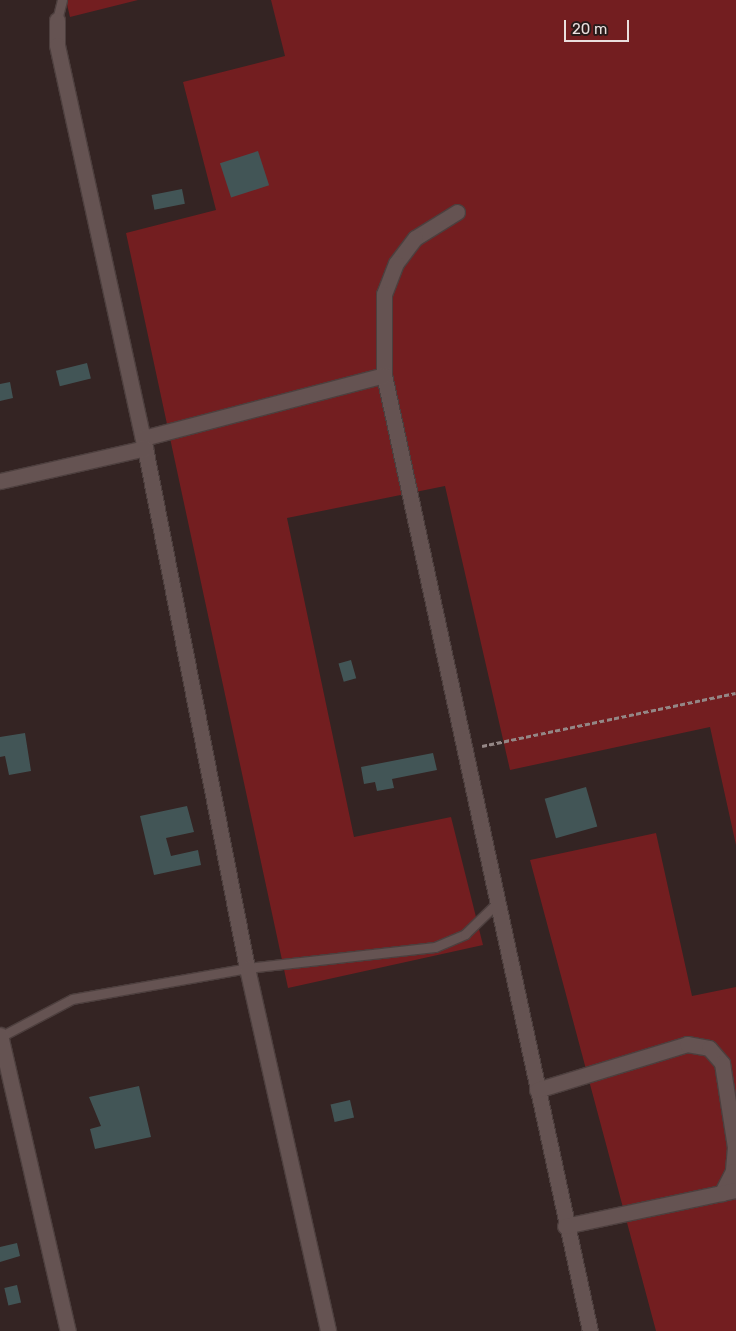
<!DOCTYPE html>
<style>
body{margin:0}
#map{position:relative;width:736px;height:1331px;overflow:hidden;background:#342423;font-family:Rubik,sans-serif}
div>[style]{position:absolute}
.green>*{inset:0;background:#731e20}
.building>*{inset:0;background:#425556;transform-origin:0 0}
.path>*{height:3px;margin-top:-1.5px;transform-origin:0;background:repeating-linear-gradient(90deg,#948786 0 5px,transparent 0 7.5px)}
.roads{filter:drop-shadow(1px 0 #4d3f3e) drop-shadow(-1px 0 #4d3f3e) drop-shadow(0 1px #4d3f3e) drop-shadow(0 -1px #4d3f3e)}
.lane>*{height:9px;margin:-4.5px;padding:0 4.5px;transform-origin:4.5px;border-radius:4.5px;background:#655352}
.street>*{height:15px;margin:-7.5px;padding:0 7.5px;transform-origin:7.5px;border-radius:7.5px;background:#655352}
span{translate:-50% -50%;white-space:nowrap;text-align:center;line-height:1.15;-webkit-text-stroke:4px #291b1a;paint-order:stroke}
.scale{position:absolute;left:564px;top:20px;width:65px;height:22px;box-sizing:border-box;border:2px solid #eadfde;border-top:0;padding-left:6px;font-size:15px;line-height:18px;white-space:nowrap;color:#eadfde;-webkit-text-stroke:4px #291b1a;paint-order:stroke}
</style>
<div id="map">
<div class="green">
<i style="clip-path:polygon(66px 0,138px 0,70px 17px)"></i>
<i style="clip-path:polygon(271px 0,736px 0,736px 845px,710px 727px,510px 770px,445px 486px,287px 518px,354px 837px,451px 817px,483px 945px,288px 988px,126px 233px,216px 210px,183px 82px,285px 56px)"></i>
<i style="clip-path:polygon(656px 833px,692px 996px,736px 987px,736px 1331px,656px 1331px,530px 860px)"></i>
</div>
<div class="building">
<i style="left:258px;top:151px;width:36px;height:40px;rotate:72deg"></i>
<i style="left:182px;top:189px;width:15px;height:31px;rotate:79deg"></i>
<i style="left:87px;top:363px;width:16px;height:32px;rotate:76deg"></i>
<i style="clip-path:polygon(10px 382px,13px 398px,0 401px,0 384px)"></i>
<i style="left:351px;top:660px;width:19px;height:13px;rotate:74deg"></i>
<i style="clip-path:polygon(25px 733px,31px 771px,9px 775px,5px 756px,0 757px,0 737px)"></i>
<i style="clip-path:polygon(433px 753px,437px 770px,392px 779px,394px 788px,377px 791px,375px 782px,364px 784px,361px 767px)"></i>
<i style="left:586px;top:787px;width:41px;height:43px;rotate:74deg"></i>
<i style="clip-path:polygon(187px 806px,194px 832px,166px 838px,171px 856px,198px 850px,201px 865px,154px 875px,140px 816px)"></i>
<i style="clip-path:polygon(139px 1086px,151px 1137px,95px 1149px,90px 1129px,101px 1126px,89px 1097px)"></i>
<i style="left:350px;top:1100px;width:18px;height:20px;rotate:77deg"></i>
<i style="clip-path:polygon(17px 1243px,20px 1256px,0 1262px,0 1247px)"></i>
<i style="left:17px;top:1285px;width:18px;height:13px;rotate:77deg"></i>
</div>
<div class="path">
<i style="left:482px;top:746px;width:259px;rotate:-11.8deg"></i>
</div>
<div class="roads">
<div class="lane">
<i style="left:57px;top:20px;width:21px;rotate:-76deg"></i>
<i style="left:0;top:1037px;width:81px;rotate:-27.8deg"></i>
<i style="left:72px;top:999px;width:178px;rotate:-10deg"></i>
<i style="left:247px;top:968px;width:189px;rotate:-6.4deg"></i>
<i style="left:435px;top:947px;width:33px;rotate:-23deg"></i>
<i style="left:465px;top:934px;width:46px;rotate:-44.1deg"></i>
</div>
<div class="street">
<i style="left:57px;top:20px;width:25px;rotate:90deg"></i>
<i style="left:57px;top:45px;width:412px;rotate:77.7deg"></i>
<i style="left:145px;top:448px;width:530px;rotate:78.9deg"></i>
<i style="left:247px;top:968px;width:372px;rotate:77.4deg"></i>
<i style="left:457px;top:212px;width:49px;rotate:148.2deg"></i>
<i style="left:415px;top:238px;width:31px;rotate:127deg"></i>
<i style="left:396px;top:263px;width:33px;rotate:111deg"></i>
<i style="left:384px;top:294px;width:81px;rotate:90deg"></i>
<i style="left:384px;top:375px;width:978px;rotate:77.84deg"></i>
<i style="left:143px;top:438px;width:249px;rotate:-14.6deg"></i>
<i style="left:0;top:481px;width:149px;rotate:-12.8deg"></i>
<i style="left:0;top:1035px;width:304px;rotate:77.1deg"></i>
<i style="left:537px;top:1090px;width:157px;rotate:-17deg"></i>
<i style="left:687px;top:1044px;width:22px;rotate:10deg"></i>
<i style="left:709px;top:1048px;width:20px;rotate:49deg"></i>
<i style="left:722px;top:1063px;width:85px;rotate:81.2deg"></i>
<i style="left:735px;top:1147px;width:24px;rotate:95deg"></i>
<i style="left:733px;top:1171px;width:25px;rotate:117deg"></i>
<i style="left:565px;top:1226px;width:175px;rotate:-11.9deg"></i>
</div>
</div>
<div class="scale">20 m</div>
</div>
